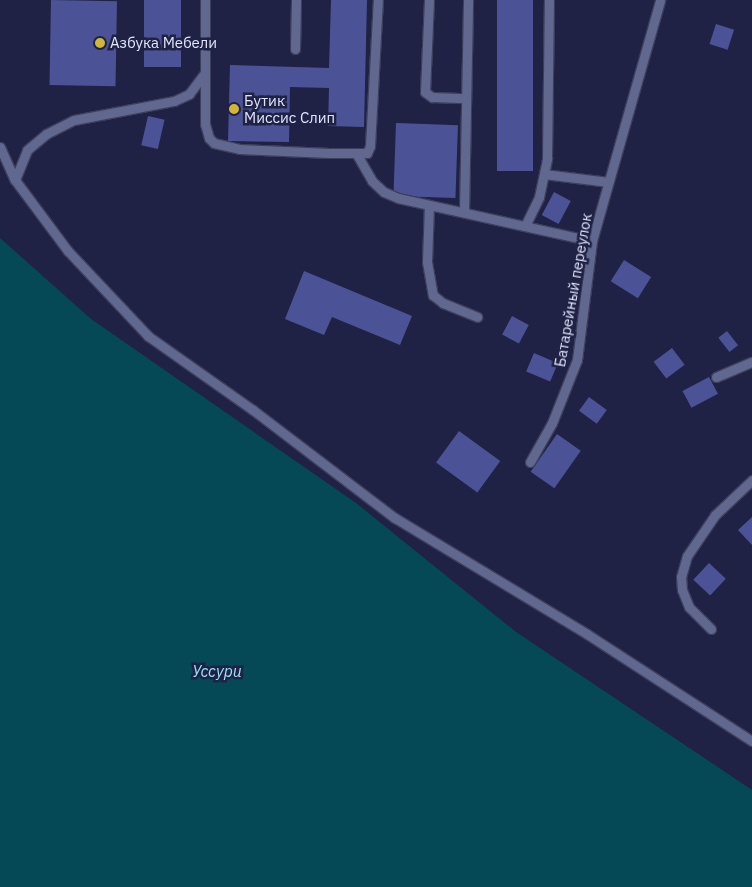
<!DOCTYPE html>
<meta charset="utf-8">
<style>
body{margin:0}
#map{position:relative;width:752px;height:887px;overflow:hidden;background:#1f2245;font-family:"IBM Plex Sans",sans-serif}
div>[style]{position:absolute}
.water>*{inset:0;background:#054957}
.building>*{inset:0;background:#4b5396;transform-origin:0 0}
.roads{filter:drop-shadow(1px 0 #3e3f5c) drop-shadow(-1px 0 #3e3f5c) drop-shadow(0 1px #3e3f5c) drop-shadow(0 -1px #3e3f5c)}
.lane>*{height:9px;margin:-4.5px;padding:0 4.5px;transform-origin:4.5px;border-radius:4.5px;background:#616890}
.dots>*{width:14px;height:14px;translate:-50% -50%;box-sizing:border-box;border:2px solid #1f2245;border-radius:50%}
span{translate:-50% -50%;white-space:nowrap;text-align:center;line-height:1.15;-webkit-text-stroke:5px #1f2245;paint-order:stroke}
.poi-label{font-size:15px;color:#e1e5fc}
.left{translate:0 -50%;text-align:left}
.street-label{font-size:15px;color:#e1e5fc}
.water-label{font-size:16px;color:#95e4fa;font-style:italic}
</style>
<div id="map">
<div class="water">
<i style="clip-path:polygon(0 238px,91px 319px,356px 503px,516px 632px,752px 790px,752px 887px,0 887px)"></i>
</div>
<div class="building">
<i style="left:51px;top:0;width:66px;height:85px;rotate:1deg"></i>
<i style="left:144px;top:0;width:37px;height:67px"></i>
<i style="clip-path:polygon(331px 0,367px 0,364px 127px,328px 126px,329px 88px,290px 87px,289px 142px,228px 141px,230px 65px,329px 68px)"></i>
<i style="left:497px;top:0;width:36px;height:171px"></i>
<i style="left:716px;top:24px;width:19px;height:21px;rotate:18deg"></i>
<i style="left:148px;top:116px;width:17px;height:30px;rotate:13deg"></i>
<i style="left:396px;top:123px;width:62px;height:73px;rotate:2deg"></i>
<i style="left:554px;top:192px;width:19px;height:26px;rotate:28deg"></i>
<i style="left:624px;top:260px;width:32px;height:25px;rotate:32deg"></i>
<i style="clip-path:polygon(304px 271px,412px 316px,400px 345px,332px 317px,324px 335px,285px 319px)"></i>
<i style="left:512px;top:316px;width:19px;height:21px;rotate:28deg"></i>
<i style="left:727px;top:331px;width:18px;height:11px;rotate:52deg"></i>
<i style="left:672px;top:348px;width:21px;height:23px;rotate:53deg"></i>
<i style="left:534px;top:353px;width:26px;height:20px;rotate:23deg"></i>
<i style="left:709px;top:377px;width:19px;height:30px;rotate:62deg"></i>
<i style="left:589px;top:397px;width:22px;height:17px;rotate:36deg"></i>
<i style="left:459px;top:431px;width:51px;height:39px;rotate:36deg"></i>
<i style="left:557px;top:434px;width:29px;height:46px;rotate:35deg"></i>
<i style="clip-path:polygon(752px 517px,752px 545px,738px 530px)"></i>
<i style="left:709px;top:563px;width:23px;height:23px;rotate:43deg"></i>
</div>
<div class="roads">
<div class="lane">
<i style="left:205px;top:0;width:124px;rotate:90deg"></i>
<i style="left:205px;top:124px;width:15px;rotate:74deg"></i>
<i style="left:209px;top:138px;width:7px;rotate:45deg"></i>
<i style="left:214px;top:143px;width:26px;rotate:13deg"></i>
<i style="left:239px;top:149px;width:90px;rotate:2.5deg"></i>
<i style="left:329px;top:153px;width:38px"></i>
<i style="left:367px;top:153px;width:8px;rotate:-67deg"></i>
<i style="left:370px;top:146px;width:146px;rotate:-86.9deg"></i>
<i style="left:429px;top:0;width:92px;rotate:92.5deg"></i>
<i style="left:425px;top:92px;width:9px;rotate:36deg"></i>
<i style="left:432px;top:97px;width:34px;rotate:2deg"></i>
<i style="left:295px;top:49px;width:49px;rotate:-88.8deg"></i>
<i style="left:0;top:147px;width:36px;rotate:66deg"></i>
<i style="left:15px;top:180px;width:89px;rotate:53.3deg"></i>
<i style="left:68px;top:251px;width:117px;rotate:46.7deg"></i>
<i style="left:148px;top:336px;width:128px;rotate:35.2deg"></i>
<i style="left:253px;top:410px;width:178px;rotate:37.3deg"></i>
<i style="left:395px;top:518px;width:224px;rotate:31.1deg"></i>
<i style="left:587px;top:634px;width:197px;rotate:33deg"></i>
<i style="left:356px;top:153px;width:32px;rotate:60deg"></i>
<i style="left:372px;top:181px;width:16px;rotate:43deg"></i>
<i style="left:384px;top:192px;width:15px;rotate:23deg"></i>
<i style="left:398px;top:198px;width:199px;rotate:12.5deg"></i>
<i style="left:544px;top:174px;width:65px;rotate:7deg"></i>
<i style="left:15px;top:180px;width:32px;rotate:-68deg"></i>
<i style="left:27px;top:150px;width:25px;rotate:-40deg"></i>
<i style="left:46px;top:134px;width:31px;rotate:-27deg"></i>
<i style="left:74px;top:120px;width:102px;rotate:-10.8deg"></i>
<i style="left:174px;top:101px;width:17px;rotate:-25deg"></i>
<i style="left:189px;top:94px;width:25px;rotate:-53deg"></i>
<i style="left:429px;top:205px;width:57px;rotate:92deg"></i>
<i style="left:427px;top:262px;width:34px;rotate:80deg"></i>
<i style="left:433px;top:295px;width:13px;rotate:39deg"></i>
<i style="left:443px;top:303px;width:37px;rotate:22deg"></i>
<i style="left:464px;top:212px;width:212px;rotate:-88.9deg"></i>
<i style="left:525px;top:226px;width:32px;rotate:-64deg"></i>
<i style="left:539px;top:197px;width:40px;rotate:-78deg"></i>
<i style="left:547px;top:158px;width:158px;rotate:-89.3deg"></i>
<i style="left:716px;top:377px;width:39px;rotate:-23deg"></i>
<i style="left:530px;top:462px;width:45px;rotate:-60.6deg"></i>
<i style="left:552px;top:423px;width:68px;rotate:-68.4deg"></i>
<i style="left:577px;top:360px;width:120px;rotate:-82.8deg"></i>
<i style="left:592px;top:241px;width:250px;rotate:-74.2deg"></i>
<i style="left:711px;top:629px;width:31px;rotate:-135deg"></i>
<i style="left:689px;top:607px;width:18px;rotate:-112deg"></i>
<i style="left:682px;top:590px;width:13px;rotate:-94deg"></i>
<i style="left:681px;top:577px;width:22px;rotate:-74deg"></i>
<i style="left:687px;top:556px;width:50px;rotate:-55.7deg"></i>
<i style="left:715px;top:515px;width:51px;rotate:-43.4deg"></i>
</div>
</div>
<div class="dots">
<i style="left:100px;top:43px;background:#d2b736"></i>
<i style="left:234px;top:109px;background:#d2b736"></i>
</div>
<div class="poi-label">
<span class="left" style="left:110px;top:43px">Азбука Мебели</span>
<span class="left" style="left:244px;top:109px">Бутик<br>Миссис Слип</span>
</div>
<div class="street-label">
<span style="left:573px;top:290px;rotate:-80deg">Батарейный переулок</span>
</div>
<div class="water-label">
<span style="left:217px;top:671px">Уссури</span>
</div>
</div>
